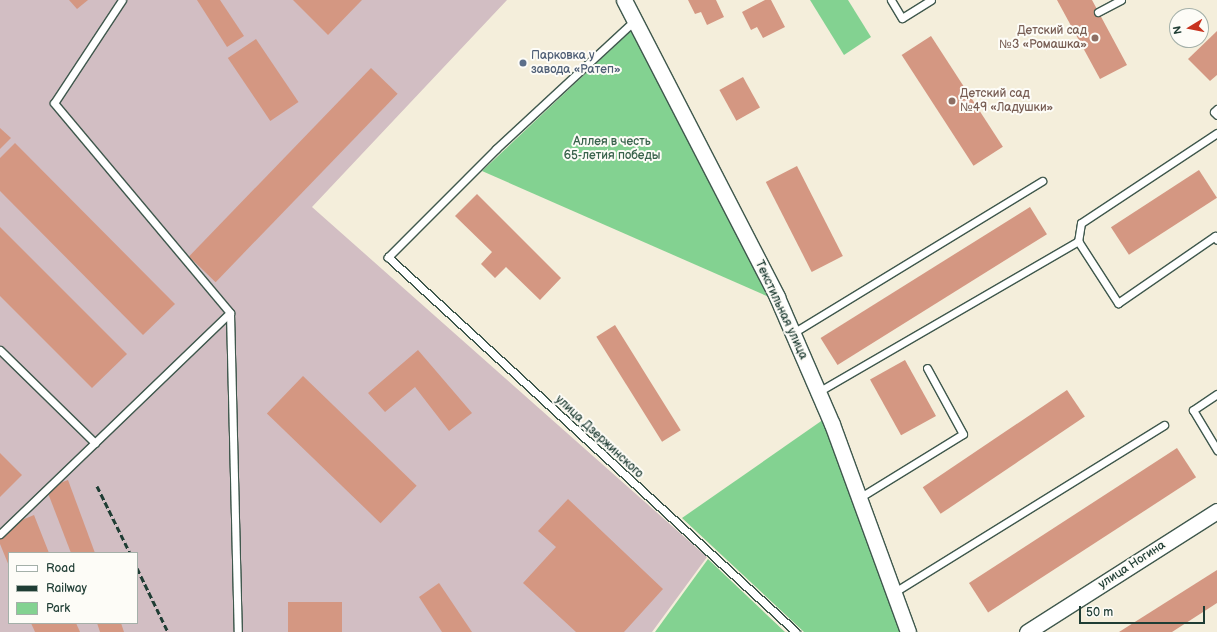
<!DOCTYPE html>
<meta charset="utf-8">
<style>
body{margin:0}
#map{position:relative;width:1217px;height:632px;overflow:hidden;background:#f4eedb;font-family:"Balsamiq Sans",sans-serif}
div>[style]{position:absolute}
.industrial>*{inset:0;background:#d2bec3}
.green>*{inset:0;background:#83d291}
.building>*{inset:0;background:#d49782;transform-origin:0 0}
.roads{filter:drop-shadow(1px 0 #3f584d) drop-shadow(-1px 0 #3f584d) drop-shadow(0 1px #3f584d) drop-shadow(0 -1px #3f584d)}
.lane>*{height:7px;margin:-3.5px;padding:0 3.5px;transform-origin:3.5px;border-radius:3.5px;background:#fff}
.street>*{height:15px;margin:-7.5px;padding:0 7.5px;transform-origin:7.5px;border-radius:7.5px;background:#fff}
.rail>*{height:3px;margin-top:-1.5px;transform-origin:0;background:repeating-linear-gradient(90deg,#1f3d34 0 6px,transparent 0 9px)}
.dots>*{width:11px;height:11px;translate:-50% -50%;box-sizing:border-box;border:2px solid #fdfcf7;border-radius:50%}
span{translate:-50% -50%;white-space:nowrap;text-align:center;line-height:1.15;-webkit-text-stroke:4px #fdfcf7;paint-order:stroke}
.education-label{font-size:12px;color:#785e54}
.right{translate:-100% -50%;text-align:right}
.left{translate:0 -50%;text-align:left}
.service-label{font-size:12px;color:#4e5e75}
.park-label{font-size:12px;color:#38624b}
.street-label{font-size:12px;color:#1f3d34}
.legend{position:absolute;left:8px;top:552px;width:130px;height:72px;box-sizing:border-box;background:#fdfcf7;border:1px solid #a4b0a9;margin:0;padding:5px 7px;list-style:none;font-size:12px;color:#1f3d34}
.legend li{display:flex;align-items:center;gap:8px;height:20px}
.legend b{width:20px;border:1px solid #a4b0a9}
.north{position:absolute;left:1169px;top:8px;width:40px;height:40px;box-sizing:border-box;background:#fdfcf7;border:1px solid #a4b0a9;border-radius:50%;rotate:260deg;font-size:11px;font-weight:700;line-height:16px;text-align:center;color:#1f3d34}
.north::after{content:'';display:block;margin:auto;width:14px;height:18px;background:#c8321e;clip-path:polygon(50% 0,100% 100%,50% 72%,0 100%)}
.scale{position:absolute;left:1079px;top:606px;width:126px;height:18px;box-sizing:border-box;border:2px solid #1f3d34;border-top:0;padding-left:5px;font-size:12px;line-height:14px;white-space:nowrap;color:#1f3d34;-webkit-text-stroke:3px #fdfcf7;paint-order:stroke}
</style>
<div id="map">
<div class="industrial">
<i style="clip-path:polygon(evenodd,0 0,507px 0,312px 207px,707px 557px,652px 632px,0 632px,0 0,9px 553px,137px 553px,137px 623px,9px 623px,9px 553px)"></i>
</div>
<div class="green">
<i style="clip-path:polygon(810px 0,848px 0,871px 37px,844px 55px)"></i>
<i style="clip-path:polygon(634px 28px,769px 297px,482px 171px)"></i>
<i style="clip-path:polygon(827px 417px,904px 632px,804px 632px,682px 518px)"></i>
<i style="clip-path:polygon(708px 559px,785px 632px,655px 632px)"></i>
</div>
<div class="building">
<i style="clip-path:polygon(69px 0,88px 0,77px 9px)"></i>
<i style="clip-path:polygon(197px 0,220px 0,244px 36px,227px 47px)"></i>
<i style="clip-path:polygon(293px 0,362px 0,328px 35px)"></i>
<i style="clip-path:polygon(688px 0,716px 0,724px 17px,707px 25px,701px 12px,695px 14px)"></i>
<i style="clip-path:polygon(765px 0,771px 0,785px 27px,763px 38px,757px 27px,751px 30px,742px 12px)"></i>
<i style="clip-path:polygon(1057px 0,1092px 0,1127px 65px,1100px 79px)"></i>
<i style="clip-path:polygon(1217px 31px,1217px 75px,1210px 81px,1188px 59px)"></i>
<i style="left:931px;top:36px;width:132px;height:35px;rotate:57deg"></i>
<i style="left:256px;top:39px;width:76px;height:34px;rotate:56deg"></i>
<i style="left:371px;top:68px;width:37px;height:262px;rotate:44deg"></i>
<i style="left:743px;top:77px;width:35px;height:27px;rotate:61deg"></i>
<i style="clip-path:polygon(0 128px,11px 138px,0 149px)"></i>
<i style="clip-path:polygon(15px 143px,175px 304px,143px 335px,0 191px,0 158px)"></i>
<i style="left:797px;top:166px;width:101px;height:35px;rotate:63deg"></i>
<i style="left:1199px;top:170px;width:33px;height:105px;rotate:57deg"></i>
<i style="clip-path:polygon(477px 194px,561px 278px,540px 300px,506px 267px,495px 278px,481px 264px,492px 252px,455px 216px)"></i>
<i style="left:1030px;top:207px;width:32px;height:247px;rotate:58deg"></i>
<i style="clip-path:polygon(0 227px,127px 354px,92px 388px,0 296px)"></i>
<i style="left:615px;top:325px;width:124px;height:22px;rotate:58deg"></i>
<i style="clip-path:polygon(418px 350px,472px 413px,449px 431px,415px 387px,385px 412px,368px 393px)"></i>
<i style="left:905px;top:360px;width:64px;height:40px;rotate:61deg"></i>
<i style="left:303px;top:376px;width:158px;height:52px;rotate:44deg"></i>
<i style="left:1067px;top:390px;width:32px;height:174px;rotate:56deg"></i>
<i style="left:1177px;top:448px;width:35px;height:248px;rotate:57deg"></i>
<i style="clip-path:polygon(0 453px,22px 475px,0 497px)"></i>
<i style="clip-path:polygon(68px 480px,95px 553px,71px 553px,46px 488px)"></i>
<i style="clip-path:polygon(568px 499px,663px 589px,624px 632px,576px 632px,523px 583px,556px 547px,538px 531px)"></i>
<i style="clip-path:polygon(34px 515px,49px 553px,9px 553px,9px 566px,0 544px,0 529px)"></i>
<i style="clip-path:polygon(1217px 570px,1217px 603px,1172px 632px,1119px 632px)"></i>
<i style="clip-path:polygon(439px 583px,472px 632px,442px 632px,419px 597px)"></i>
<i style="left:288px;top:602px;width:54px;height:30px"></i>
<i style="clip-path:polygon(31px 623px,76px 623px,80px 632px,35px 632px)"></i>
<i style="clip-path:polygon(97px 623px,121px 623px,124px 632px,100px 632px)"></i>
</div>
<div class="roads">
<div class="lane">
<i style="left:122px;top:0;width:123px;rotate:123.4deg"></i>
<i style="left:54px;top:103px;width:274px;rotate:50deg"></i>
<i style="left:891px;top:0;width:21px;rotate:59deg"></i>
<i style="left:902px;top:18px;width:34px;rotate:-32deg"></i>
<i style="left:1098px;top:12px;width:26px;rotate:-28deg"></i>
<i style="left:634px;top:21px;width:188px;rotate:137.2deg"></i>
<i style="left:496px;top:149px;width:153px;rotate:135deg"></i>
<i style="left:388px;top:257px;width:554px;rotate:42.59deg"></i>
<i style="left:1217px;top:109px;width:4px;rotate:135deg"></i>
<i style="left:1214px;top:112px;width:4px;rotate:45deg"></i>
<i style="left:1217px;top:133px;width:163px;rotate:146.5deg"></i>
<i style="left:1081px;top:223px;width:18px;rotate:99deg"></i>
<i style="left:1078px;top:241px;width:74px;rotate:57.2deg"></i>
<i style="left:1118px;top:303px;width:118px;rotate:-34.6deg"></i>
<i style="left:1215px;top:236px;width:4px;rotate:63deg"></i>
<i style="left:793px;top:333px;width:292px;rotate:-31.4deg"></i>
<i style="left:0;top:350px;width:133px;rotate:44.4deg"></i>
<i style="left:818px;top:392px;width:301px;rotate:-30.1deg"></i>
<i style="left:1217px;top:394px;width:29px;rotate:146deg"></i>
<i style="left:1193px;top:410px;width:47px;rotate:59deg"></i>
<i style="left:859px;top:498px;width:122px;rotate:-31.6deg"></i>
<i style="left:963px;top:434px;width:75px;rotate:-118.6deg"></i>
<i style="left:0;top:534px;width:319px;rotate:-43.9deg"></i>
<i style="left:230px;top:313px;width:319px;rotate:88.6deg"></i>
<i style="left:893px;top:593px;width:319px;rotate:-31.8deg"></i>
</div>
<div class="street">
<i style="left:624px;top:0;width:334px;rotate:62.7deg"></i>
<i style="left:777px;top:297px;width:138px;rotate:66.6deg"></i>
<i style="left:832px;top:424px;width:221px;rotate:69.9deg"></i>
<i style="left:1027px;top:632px;width:225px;rotate:-32.5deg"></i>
</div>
</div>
<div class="rail">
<i style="left:97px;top:486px;width:75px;rotate:63.8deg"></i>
<i style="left:137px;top:568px;width:71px;rotate:64.2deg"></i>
</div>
<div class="dots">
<i style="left:1095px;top:38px;background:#8d6e63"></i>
<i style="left:523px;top:63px;background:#5c6f8a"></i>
<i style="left:952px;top:101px;background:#8d6e63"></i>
</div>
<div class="education-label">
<span class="right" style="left:1087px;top:38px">Детский сад<br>№3 «Ромашка»</span>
<span class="left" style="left:960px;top:101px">Детский сад<br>№49 «Ладушки»</span>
</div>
<div class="service-label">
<span class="left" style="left:531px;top:63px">Парковка у<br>завода «Ратеп»</span>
</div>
<div class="park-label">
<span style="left:612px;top:149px">Аллея в честь<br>65-летия победы</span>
</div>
<div class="street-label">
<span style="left:781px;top:310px;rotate:65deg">Текстильная улица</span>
<span style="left:599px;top:437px;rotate:43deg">улица Дзержинского</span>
<span style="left:1132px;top:565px;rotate:-33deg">улица Ногина</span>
</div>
<ul class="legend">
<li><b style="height:5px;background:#fff"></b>Road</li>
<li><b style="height:5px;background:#1f3d34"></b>Railway</li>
<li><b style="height:11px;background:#83d291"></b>Park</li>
</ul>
<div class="north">N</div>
<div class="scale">50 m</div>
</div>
